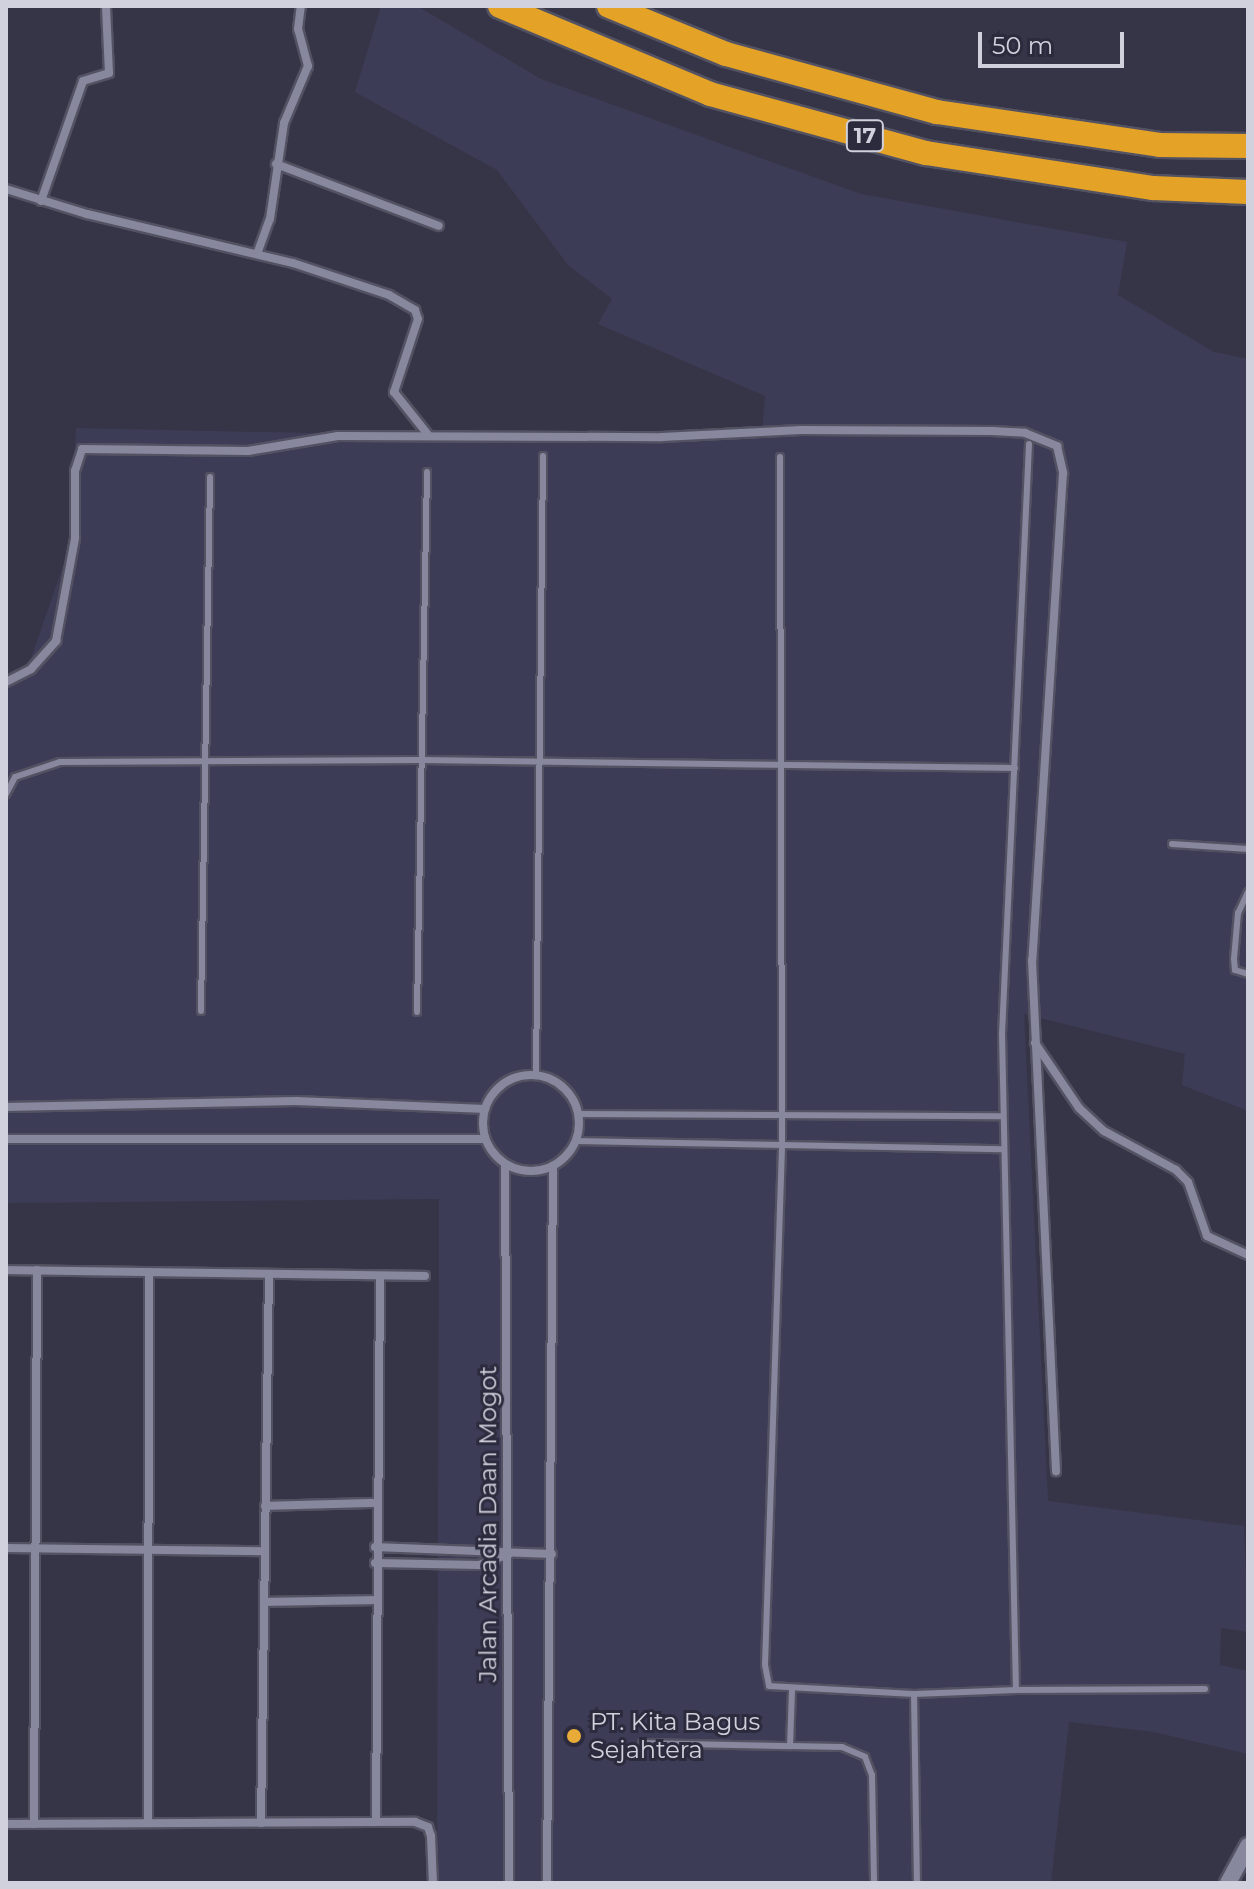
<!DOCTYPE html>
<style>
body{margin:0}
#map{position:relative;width:1254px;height:1889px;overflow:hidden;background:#363548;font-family:Montserrat,sans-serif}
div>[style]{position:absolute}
.built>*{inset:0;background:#3d3c56}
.roads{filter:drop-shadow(2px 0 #535262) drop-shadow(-2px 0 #535262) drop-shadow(0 2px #535262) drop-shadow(0 -2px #535262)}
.service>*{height:6px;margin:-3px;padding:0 3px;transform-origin:3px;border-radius:3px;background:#87879e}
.minor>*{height:8px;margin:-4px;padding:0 4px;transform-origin:4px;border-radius:4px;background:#87879e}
.minor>.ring{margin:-4px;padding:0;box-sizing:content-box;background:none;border:8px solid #87879e;border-radius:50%}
.secondary>*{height:16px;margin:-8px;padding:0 8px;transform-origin:8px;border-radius:8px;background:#87879e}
.motorway>*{height:24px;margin:-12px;padding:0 12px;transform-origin:12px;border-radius:12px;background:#e4a326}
.dots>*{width:22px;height:22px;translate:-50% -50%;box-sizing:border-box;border:4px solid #2c2b3e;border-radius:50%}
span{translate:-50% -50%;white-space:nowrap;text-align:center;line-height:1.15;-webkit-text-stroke:6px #2c2b3e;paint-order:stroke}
.shield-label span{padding:2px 6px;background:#2c2b3e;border:2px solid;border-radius:6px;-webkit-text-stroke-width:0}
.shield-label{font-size:22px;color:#d1d1dd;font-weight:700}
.street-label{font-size:24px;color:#d1d1dd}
.poi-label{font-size:24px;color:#d1d1dd}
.left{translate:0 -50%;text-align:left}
.frame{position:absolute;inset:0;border:8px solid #d1d1dd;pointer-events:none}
.scale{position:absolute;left:978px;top:32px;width:146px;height:36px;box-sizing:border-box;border:4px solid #d1d1dd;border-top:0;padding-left:10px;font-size:24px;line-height:28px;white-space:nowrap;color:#d1d1dd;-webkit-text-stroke:6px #2c2b3e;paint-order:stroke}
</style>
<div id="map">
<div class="built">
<i style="clip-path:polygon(381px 6px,417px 6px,541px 79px,861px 194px,1127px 242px,1118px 295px,1214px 352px,1248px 359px,1248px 1111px,1182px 1085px,1185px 1054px,1024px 1014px,1048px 1501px,1244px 1526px,1248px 1632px,1221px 1628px,1220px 1665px,1248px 1671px,1248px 1754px,1154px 1732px,1069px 1722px,1051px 1883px,437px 1883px,439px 1199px,6px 1203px,6px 678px,28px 667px,70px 546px,76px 428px,494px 437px,762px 432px,765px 396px,598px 324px,612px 299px,568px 265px,497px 170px,355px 92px)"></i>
</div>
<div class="roads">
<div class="service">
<i style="left:1029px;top:444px;width:591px;rotate:92.62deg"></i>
<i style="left:1002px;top:1034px;width:656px;rotate:88.78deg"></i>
<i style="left:1016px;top:1690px;width:189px;rotate:-0.3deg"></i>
<i style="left:780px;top:457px;width:690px;rotate:89.83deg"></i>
<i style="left:782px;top:1147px;width:518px;rotate:91.88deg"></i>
<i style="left:765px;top:1665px;width:21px;rotate:79deg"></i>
<i style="left:769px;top:1686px;width:145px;rotate:3.2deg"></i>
<i style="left:914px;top:1694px;width:102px;rotate:-2.2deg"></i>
<i style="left:6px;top:794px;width:19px;rotate:-62deg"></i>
<i style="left:15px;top:777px;width:47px;rotate:-18.4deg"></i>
<i style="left:60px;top:762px;width:361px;rotate:-0.3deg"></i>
<i style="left:421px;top:760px;width:594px;rotate:0.77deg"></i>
<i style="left:1172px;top:844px;width:76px;rotate:3.8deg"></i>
<i style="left:1248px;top:892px;width:23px;rotate:115deg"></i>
<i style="left:1238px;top:913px;width:46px;rotate:95deg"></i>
<i style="left:1234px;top:959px;width:11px;rotate:85deg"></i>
<i style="left:1235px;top:970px;width:14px;rotate:17deg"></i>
<i style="left:201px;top:1011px;width:534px;rotate:-89.03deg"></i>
<i style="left:417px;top:1012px;width:540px;rotate:-88.94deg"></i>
<i style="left:536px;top:1075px;width:619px;rotate:-89.35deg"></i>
<i style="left:578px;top:1114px;width:424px;rotate:0.3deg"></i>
<i style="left:576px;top:1141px;width:426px;rotate:1.1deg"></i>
<i style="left:792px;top:1690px;width:56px;rotate:92deg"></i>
<i style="left:790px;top:1746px;width:52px;rotate:1.1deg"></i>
<i style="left:842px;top:1747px;width:25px;rotate:23deg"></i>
<i style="left:865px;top:1757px;width:19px;rotate:69deg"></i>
<i style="left:872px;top:1775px;width:108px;rotate:88.9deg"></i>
<i style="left:914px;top:1694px;width:189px;rotate:89.1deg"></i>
<i style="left:642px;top:1743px;width:148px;rotate:1.2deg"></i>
</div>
<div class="minor">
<i style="left:276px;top:164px;width:174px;rotate:20.8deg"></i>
<i style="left:6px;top:189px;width:85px;rotate:17.2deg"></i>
<i style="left:87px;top:214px;width:212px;rotate:13.4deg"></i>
<i style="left:293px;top:263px;width:101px;rotate:18.4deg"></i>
<i style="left:389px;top:295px;width:30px;rotate:30deg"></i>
<i style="left:415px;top:310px;width:9px;rotate:72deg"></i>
<i style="left:418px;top:319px;width:77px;rotate:108.2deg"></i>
<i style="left:394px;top:392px;width:56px;rotate:51.5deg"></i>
<i style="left:41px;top:201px;width:127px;rotate:-70.7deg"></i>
<i style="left:83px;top:81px;width:27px;rotate:-17deg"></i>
<i style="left:109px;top:73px;width:67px;rotate:-92.6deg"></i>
<i style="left:257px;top:254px;width:37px;rotate:-70deg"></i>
<i style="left:270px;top:219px;width:97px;rotate:-81.7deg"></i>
<i style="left:284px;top:123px;width:62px;rotate:-67.2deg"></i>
<i style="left:308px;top:66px;width:38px;rotate:-105deg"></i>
<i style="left:298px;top:29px;width:23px;rotate:-83deg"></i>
<i style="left:6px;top:682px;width:28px;rotate:-27deg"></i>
<i style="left:31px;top:669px;width:38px;rotate:-48deg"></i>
<i style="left:56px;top:641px;width:105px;rotate:-79.5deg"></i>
<i style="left:75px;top:538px;width:67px;rotate:-90deg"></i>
<i style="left:75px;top:471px;width:23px;rotate:-72deg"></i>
<i style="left:82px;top:449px;width:166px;rotate:0.7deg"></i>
<i style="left:248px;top:451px;width:91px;rotate:-9.5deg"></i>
<i style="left:338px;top:436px;width:324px;rotate:0.2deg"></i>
<i style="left:662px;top:437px;width:139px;rotate:-2.9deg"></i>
<i style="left:801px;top:430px;width:191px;rotate:0.3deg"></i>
<i style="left:992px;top:431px;width:33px;rotate:3deg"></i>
<i style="left:1025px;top:433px;width:35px;rotate:22deg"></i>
<i style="left:1057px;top:446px;width:28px;rotate:77deg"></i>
<i style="left:1063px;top:473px;width:488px;rotate:93.6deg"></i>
<i style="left:1032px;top:960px;width:512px;rotate:87.31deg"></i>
<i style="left:1035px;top:1043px;width:78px;rotate:55.9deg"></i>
<i style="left:1079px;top:1108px;width:34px;rotate:43deg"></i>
<i style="left:1104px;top:1131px;width:82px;rotate:28.4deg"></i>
<i style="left:1176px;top:1170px;width:17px;rotate:45deg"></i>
<i style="left:1188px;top:1182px;width:57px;rotate:70.6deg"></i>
<i style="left:1207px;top:1236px;width:45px;rotate:24.9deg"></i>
<i class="ring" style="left:483px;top:1075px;width:88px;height:88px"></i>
<i style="left:6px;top:1107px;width:290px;rotate:-1.2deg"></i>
<i style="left:296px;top:1101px;width:189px;rotate:2.4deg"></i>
<i style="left:6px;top:1139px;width:479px"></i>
<i style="left:505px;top:1164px;width:719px;rotate:89.68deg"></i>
<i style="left:6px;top:1270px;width:419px;rotate:0.8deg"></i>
<i style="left:265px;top:1506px;width:110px;rotate:-1.6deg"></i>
<i style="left:375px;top:1547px;width:177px;rotate:2.3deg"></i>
<i style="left:6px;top:1548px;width:259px;rotate:0.7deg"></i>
<i style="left:375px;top:1563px;width:104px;rotate:1.1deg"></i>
<i style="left:479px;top:1565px;width:32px;rotate:-20deg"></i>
<i style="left:264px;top:1602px;width:111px;rotate:-1deg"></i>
<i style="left:376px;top:1822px;width:546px;rotate:-89.58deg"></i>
<i style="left:148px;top:1823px;width:551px;rotate:-89.9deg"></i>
<i style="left:261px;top:1823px;width:549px;rotate:-89.17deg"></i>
<i style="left:6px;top:1824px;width:409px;rotate:-0.3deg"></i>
<i style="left:415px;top:1822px;width:14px;rotate:21deg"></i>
<i style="left:428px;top:1827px;width:9px;rotate:72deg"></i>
<i style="left:431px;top:1836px;width:47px;rotate:87.6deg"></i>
<i style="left:34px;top:1824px;width:554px;rotate:-89.69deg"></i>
<i style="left:547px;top:1883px;width:716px;rotate:-89.52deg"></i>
</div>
<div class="secondary">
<i style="left:1228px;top:1883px;width:42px;rotate:-61.6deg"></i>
</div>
<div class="motorway">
<i style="left:500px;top:6px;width:228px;rotate:22.7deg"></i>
<i style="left:710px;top:94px;width:224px;rotate:15.3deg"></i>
<i style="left:926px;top:153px;width:230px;rotate:8.8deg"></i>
<i style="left:1153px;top:188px;width:95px;rotate:2.4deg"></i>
<i style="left:609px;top:6px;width:126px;rotate:22.3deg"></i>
<i style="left:726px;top:54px;width:219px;rotate:15.4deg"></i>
<i style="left:937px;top:112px;width:225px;rotate:8.4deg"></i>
<i style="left:1160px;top:145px;width:88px;rotate:0.7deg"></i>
</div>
</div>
<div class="dots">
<i style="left:574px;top:1736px;background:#e9ab38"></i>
</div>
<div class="shield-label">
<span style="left:865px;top:136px">17</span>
</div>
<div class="street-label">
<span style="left:488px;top:1524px;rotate:-90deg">Jalan Arcadia Daan Mogot</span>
</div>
<div class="poi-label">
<span class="left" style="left:590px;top:1736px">PT. Kita Bagus<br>Sejahtera</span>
</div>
<div class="frame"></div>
<div class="scale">50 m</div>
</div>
